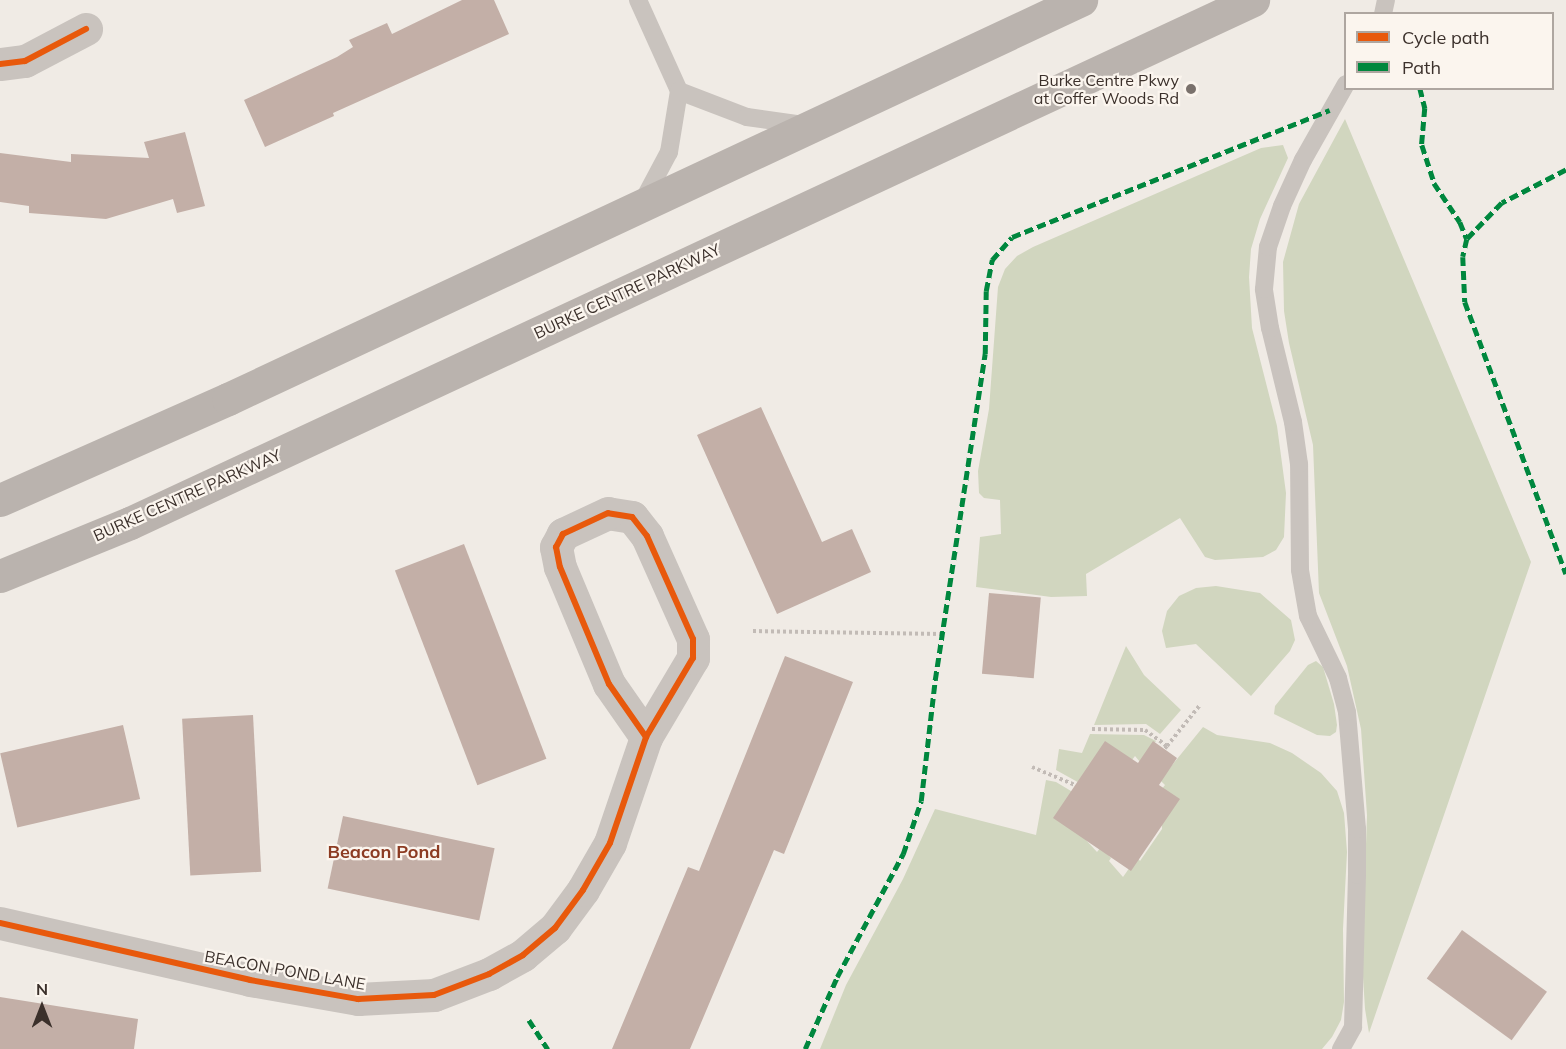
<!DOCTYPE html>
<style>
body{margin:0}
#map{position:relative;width:1566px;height:1049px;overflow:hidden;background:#f0ebe5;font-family:Mulish,sans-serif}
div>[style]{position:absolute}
.green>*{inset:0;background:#d1d6bf}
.building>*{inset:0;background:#c3afa7;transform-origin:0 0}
.path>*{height:4px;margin-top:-2px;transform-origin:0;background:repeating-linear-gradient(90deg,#c2bbb6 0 3px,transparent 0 6px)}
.service>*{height:18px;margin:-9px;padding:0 9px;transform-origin:9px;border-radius:9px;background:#c9c3be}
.minor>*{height:33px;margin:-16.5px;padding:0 16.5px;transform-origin:16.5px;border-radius:16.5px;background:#c9c3be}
.secondary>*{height:33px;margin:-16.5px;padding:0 16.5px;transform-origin:16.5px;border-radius:16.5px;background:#bab3ae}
.quiet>*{height:4.5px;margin-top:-2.25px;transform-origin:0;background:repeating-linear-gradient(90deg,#00873e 0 9px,transparent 0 13.5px)}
.cycleway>*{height:6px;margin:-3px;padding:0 3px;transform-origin:3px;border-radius:3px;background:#e8590c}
.dots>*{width:16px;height:16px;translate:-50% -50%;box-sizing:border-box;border:3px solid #fbf5ee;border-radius:50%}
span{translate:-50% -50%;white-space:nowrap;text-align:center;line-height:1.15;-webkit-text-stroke:4.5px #fbf5ee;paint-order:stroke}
.poi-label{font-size:16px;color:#3b302b}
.right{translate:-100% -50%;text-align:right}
.street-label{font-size:16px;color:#3b302b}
.neighbourhood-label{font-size:18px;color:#8c3b22;font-weight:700}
.legend{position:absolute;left:1344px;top:12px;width:210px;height:78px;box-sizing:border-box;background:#fbf5ee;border:2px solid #aea6a0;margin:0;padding:8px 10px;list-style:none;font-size:18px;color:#3b302b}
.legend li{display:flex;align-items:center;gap:12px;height:30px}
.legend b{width:30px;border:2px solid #aea6a0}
.north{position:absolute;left:12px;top:977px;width:60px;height:60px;-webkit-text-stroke:4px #fbf5ee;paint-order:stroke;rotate:0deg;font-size:16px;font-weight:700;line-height:24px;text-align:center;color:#3b302b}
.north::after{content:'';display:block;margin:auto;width:21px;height:27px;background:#3b302b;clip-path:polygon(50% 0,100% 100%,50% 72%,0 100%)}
</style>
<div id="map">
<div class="green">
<i style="clip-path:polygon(1345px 119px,1531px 562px,1369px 1033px,1365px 1009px,1362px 961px,1367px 815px,1361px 729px,1347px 666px,1319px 593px,1313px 445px,1289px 343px,1284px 311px,1283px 262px,1299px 204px)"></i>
<i style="clip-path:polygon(1283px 145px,1288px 158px,1260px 219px,1251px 249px,1249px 277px,1252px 328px,1277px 426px,1286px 493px,1284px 537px,1276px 550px,1263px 557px,1215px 560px,1205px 557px,1180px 518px,1086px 574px,1087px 596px,1051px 597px,976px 587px,980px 537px,1001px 534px,1000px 500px,984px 498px,979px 493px,978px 471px,989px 409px,998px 287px,1005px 269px,1017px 256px,1033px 247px,1261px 148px)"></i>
<i style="clip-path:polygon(1216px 586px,1260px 593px,1291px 620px,1295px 640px,1290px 651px,1251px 696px,1196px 644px,1166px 648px,1162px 631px,1167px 611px,1179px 596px,1196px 588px)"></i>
<i style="clip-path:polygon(1126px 646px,1144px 675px,1181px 710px,1160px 734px,1146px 724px,1094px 725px)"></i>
<i style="clip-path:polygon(1316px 661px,1323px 667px,1334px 704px,1337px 725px,1336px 732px,1330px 736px,1317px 735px,1274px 714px,1275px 706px,1308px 665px)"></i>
<i style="clip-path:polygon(1203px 727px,1217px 735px,1270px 743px,1292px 753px,1321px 773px,1337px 791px,1344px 813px,1347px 852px,1343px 929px,1344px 1002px,1341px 1020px,1332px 1037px,1322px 1049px,820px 1049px,846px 985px,903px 879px,935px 809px,1036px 835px,1046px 780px,1056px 782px,1076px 794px,1086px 840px,1097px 852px,1101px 847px,1111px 858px,1109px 861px,1123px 877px,1137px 857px,1140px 861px,1162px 829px,1161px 790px,1165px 785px,1160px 780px)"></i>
<i style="clip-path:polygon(1090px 734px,1144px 735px,1156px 741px,1140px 762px,1135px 756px,1129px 764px,1083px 785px,1056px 770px,1059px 749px,1082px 753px)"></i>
</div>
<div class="building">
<i style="clip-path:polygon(462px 0,494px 0,509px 34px,333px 113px,334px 116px,265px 147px,244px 100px,337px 57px,353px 47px,349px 40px,387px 23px,392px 34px)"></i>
<i style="clip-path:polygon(185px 132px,205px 206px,177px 213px,173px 199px,106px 219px,29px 213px,29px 206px,0 202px,0 153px,71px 162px,71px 154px,149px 158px,144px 142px)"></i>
<i style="clip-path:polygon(761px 407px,822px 542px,852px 529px,871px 572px,777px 614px,697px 435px)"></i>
<i style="left:464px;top:544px;width:230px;height:74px;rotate:69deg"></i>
<i style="left:989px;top:593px;width:52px;height:81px;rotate:5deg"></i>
<i style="clip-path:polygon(785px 656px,853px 682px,784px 854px,774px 850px,690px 1049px,612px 1049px,688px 867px,699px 871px)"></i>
<i style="left:253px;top:715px;width:157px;height:71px;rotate:87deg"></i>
<i style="left:123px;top:725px;width:76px;height:126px;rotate:77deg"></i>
<i style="clip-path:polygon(1105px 741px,1138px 763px,1153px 741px,1177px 758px,1159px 785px,1180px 799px,1131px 871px,1053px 818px)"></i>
<i style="left:343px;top:816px;width:155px;height:74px;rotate:12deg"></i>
<i style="left:1462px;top:930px;width:105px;height:60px;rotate:36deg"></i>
<i style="clip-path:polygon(0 997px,138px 1019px,134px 1049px,0 1049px)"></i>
</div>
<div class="path">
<i style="left:753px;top:631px;width:189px;rotate:0.9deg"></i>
<i style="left:1092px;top:729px;width:53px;rotate:1.1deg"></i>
<i style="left:1145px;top:730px;width:27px;rotate:36deg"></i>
<i style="left:1167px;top:746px;width:4px;rotate:135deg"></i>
<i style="left:1167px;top:746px;width:53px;rotate:-51.2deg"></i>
<i style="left:1032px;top:767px;width:47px;rotate:22.7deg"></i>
</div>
<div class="service">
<i style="left:638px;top:0;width:100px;rotate:65.7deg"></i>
<i style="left:679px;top:91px;width:62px;rotate:99.3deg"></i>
<i style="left:669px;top:152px;width:55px;rotate:118deg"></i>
<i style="left:1383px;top:14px;width:14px;rotate:-78deg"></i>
<i style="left:679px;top:91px;width:73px;rotate:20.9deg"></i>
<i style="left:747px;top:117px;width:57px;rotate:8.1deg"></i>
<i style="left:1341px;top:1049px;width:25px;rotate:-61deg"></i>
<i style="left:1353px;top:1027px;width:152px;rotate:-88.5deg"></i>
<i style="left:1357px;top:875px;width:46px;rotate:-90deg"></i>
<i style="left:1357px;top:829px;width:117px;rotate:-94.9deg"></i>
<i style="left:1347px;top:712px;width:35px;rotate:-105deg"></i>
<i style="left:1338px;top:678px;width:69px;rotate:-115.8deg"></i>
<i style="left:1308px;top:616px;width:47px;rotate:-99.9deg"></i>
<i style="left:1300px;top:570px;width:106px;rotate:-90.5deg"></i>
<i style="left:1299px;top:464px;width:42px;rotate:-98.1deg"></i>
<i style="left:1293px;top:422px;width:97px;rotate:-103.7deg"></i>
<i style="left:1270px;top:328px;width:39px;rotate:-99deg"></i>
<i style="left:1264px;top:289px;width:42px;rotate:-84.6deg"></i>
<i style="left:1268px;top:247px;width:43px;rotate:-71.1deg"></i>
<i style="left:1282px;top:206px;width:51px;rotate:-65.5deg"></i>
<i style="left:1303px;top:160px;width:87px;rotate:-60.5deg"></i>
</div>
<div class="minor">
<i style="left:0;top:64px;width:25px;rotate:-7deg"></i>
<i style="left:25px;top:61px;width:69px;rotate:-27.7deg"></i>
<i style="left:0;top:923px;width:256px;rotate:12.8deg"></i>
<i style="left:250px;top:980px;width:110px;rotate:10deg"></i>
<i style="left:358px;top:999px;width:76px;rotate:-3deg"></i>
<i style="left:434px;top:995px;width:59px;rotate:-20.9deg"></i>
<i style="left:489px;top:974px;width:39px;rotate:-29deg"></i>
<i style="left:523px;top:955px;width:42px;rotate:-40.2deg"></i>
<i style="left:555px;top:928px;width:47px;rotate:-53.6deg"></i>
<i style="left:583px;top:890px;width:54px;rotate:-60.1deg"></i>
<i style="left:610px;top:843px;width:112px;rotate:-71.2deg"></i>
<i style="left:646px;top:737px;width:92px;rotate:-59.3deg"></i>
<i style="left:693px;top:658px;width:19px;rotate:-90deg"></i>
<i style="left:693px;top:639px;width:113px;rotate:-114.1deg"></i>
<i style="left:647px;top:536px;width:24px;rotate:-128deg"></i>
<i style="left:632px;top:517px;width:24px;rotate:-171deg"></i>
<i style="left:608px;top:513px;width:50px;rotate:155deg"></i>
<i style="left:563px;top:534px;width:15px;rotate:118deg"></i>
<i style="left:556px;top:547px;width:20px;rotate:79deg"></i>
<i style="left:560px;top:567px;width:127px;rotate:67.3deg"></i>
<i style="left:609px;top:684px;width:65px;rotate:55.1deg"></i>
</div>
<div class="secondary">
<i style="left:0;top:500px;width:249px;rotate:-23.9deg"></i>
<i style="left:228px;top:399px;width:942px;rotate:-25.07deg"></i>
<i style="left:0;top:576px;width:140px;rotate:-22.2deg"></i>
<i style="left:130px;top:523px;width:1239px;rotate:-24.97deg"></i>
</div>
<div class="quiet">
<i style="left:1420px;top:88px;width:21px;rotate:76deg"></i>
<i style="left:1425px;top:108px;width:37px;rotate:95deg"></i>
<i style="left:1422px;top:145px;width:40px;rotate:72deg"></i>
<i style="left:1434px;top:183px;width:47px;rotate:56.3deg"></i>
<i style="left:1460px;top:222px;width:18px;rotate:68deg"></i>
<i style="left:1566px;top:170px;width:72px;rotate:152.7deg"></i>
<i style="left:1502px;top:203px;width:50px;rotate:134.2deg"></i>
<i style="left:1467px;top:239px;width:18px;rotate:103deg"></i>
<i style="left:1463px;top:257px;width:45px;rotate:87.5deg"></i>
<i style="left:1465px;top:302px;width:290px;rotate:69.6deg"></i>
<i style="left:529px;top:1020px;width:35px;rotate:57deg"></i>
<i style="left:805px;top:1049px;width:79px;rotate:-66deg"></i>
<i style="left:837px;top:977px;width:140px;rotate:-61.8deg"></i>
<i style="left:903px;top:854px;width:56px;rotate:-71.2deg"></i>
<i style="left:921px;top:801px;width:122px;rotate:-83.4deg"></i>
<i style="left:935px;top:680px;width:330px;rotate:-81.3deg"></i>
<i style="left:985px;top:354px;width:63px;rotate:-89.1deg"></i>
<i style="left:986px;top:291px;width:32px;rotate:-79deg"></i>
<i style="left:992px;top:260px;width:30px;rotate:-49deg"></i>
<i style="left:1012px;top:237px;width:342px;rotate:-21.8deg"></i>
</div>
<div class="cycleway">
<i style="left:0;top:64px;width:25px;rotate:-7deg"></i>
<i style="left:25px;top:61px;width:69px;rotate:-27.7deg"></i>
<i style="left:0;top:923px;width:256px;rotate:12.8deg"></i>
<i style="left:250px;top:980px;width:110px;rotate:10deg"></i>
<i style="left:358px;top:999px;width:76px;rotate:-3deg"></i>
<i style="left:434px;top:995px;width:59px;rotate:-20.9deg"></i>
<i style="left:489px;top:974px;width:39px;rotate:-29deg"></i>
<i style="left:523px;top:955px;width:42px;rotate:-40.2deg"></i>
<i style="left:555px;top:928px;width:47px;rotate:-53.6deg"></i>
<i style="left:583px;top:890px;width:54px;rotate:-60.1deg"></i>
<i style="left:610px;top:843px;width:112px;rotate:-71.2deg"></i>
<i style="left:646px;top:737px;width:92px;rotate:-59.3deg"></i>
<i style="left:693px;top:658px;width:19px;rotate:-90deg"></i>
<i style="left:693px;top:639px;width:113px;rotate:-114.1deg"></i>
<i style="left:647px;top:536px;width:24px;rotate:-128deg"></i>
<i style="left:632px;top:517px;width:24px;rotate:-171deg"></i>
<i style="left:608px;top:513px;width:50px;rotate:155deg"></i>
<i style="left:563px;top:534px;width:15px;rotate:118deg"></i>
<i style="left:556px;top:547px;width:20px;rotate:79deg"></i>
<i style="left:560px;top:567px;width:127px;rotate:67.3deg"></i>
<i style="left:609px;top:684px;width:65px;rotate:55.1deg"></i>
</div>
<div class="dots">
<i style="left:1191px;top:89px;background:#7a716c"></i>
</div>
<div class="poi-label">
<span class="right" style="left:1179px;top:89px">Burke Centre Pkwy<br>at Coffer Woods Rd</span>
</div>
<div class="street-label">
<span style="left:627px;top:291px;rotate:-25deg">BURKE CENTRE PARKWAY</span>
<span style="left:187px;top:495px;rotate:-24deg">BURKE CENTRE PARKWAY</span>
<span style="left:285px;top:970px;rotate:10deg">BEACON POND LANE</span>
</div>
<div class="neighbourhood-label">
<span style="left:384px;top:852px">Beacon Pond</span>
</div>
<ul class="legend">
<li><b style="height:8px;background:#e8590c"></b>Cycle path</li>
<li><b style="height:8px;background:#00873e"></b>Path</li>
</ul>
<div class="north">N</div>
</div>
